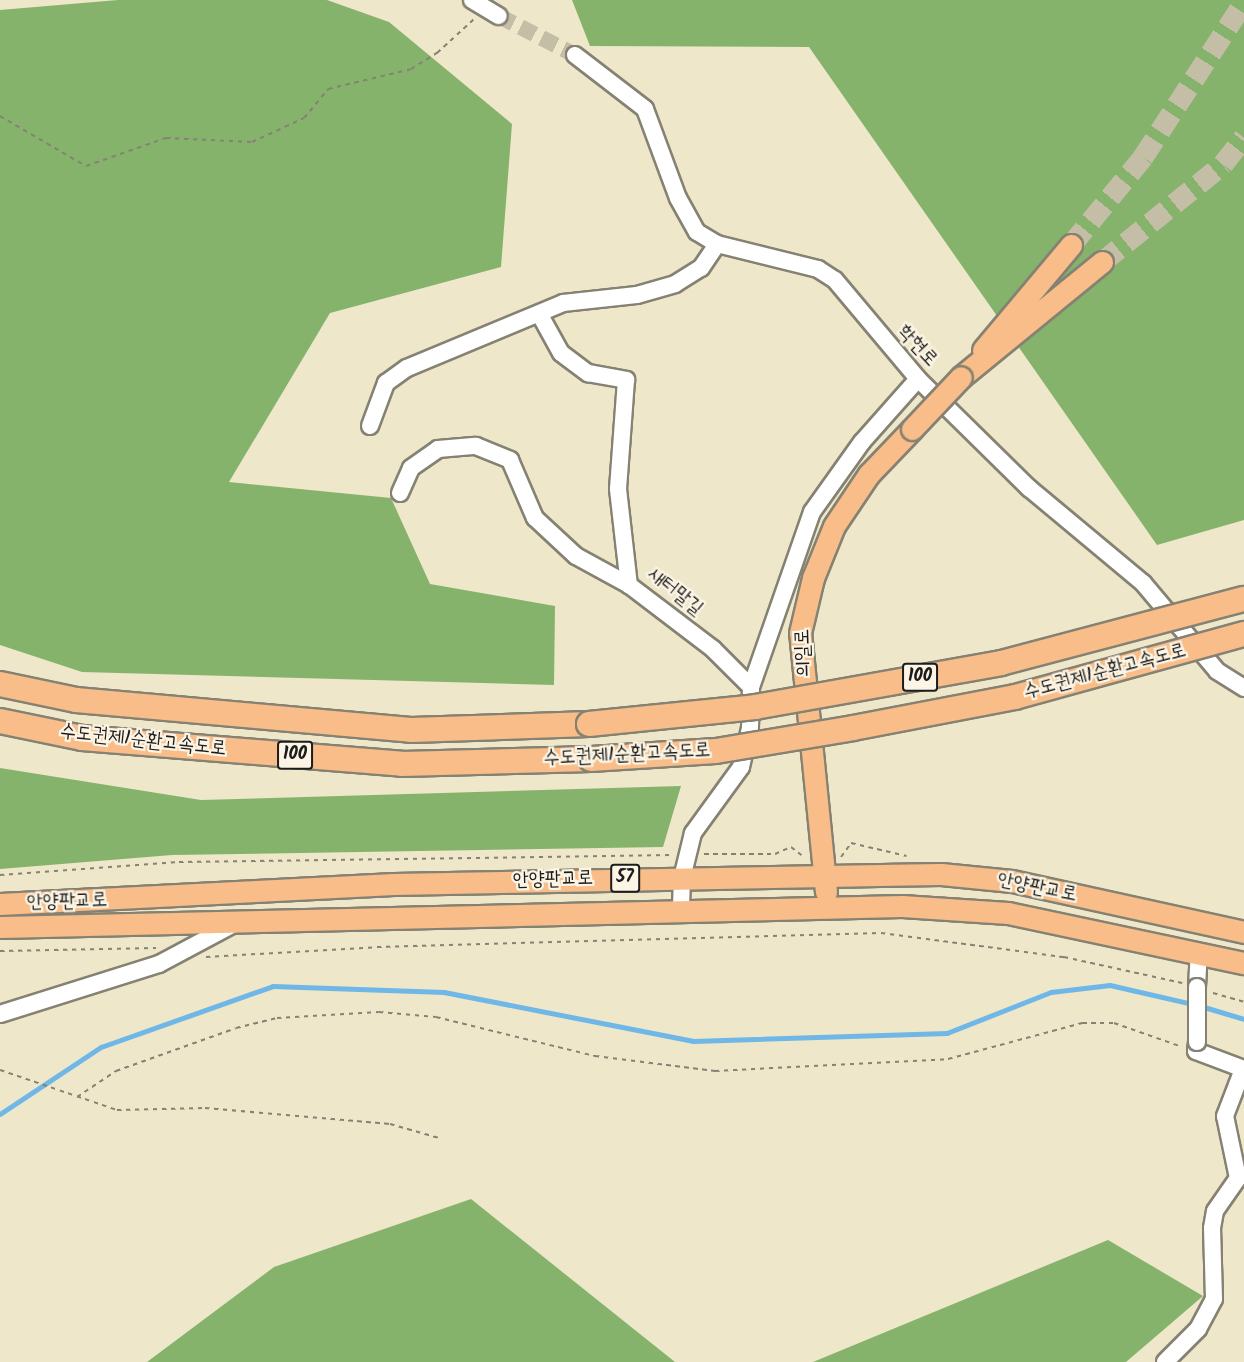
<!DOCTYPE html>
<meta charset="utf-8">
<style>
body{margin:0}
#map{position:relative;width:1244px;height:1362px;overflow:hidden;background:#eee7ca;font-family:Kalam,"Poor Story",sans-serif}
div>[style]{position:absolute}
.forest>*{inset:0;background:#85b36c}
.stream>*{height:4.5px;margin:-2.25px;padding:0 2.25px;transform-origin:2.25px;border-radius:2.25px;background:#6fb7e7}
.minor-tunnel>*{height:16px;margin-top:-8px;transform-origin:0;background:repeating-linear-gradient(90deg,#c4bea7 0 16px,transparent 0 24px)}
.major-tunnel>*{height:21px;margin-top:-10.5px;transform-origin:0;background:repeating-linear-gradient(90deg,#c4bea7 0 21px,transparent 0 31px)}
.path>*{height:2px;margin-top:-1px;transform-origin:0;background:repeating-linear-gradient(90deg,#858273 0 4.5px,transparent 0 9px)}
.roads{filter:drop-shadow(2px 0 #858273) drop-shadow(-2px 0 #858273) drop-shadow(0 2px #858273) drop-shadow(0 -2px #858273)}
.minor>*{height:16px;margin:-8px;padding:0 8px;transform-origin:8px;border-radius:8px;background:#fff}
.major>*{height:21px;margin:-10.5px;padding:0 10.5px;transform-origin:10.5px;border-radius:10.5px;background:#f8bd88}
.highway>*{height:24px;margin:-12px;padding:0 12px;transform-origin:12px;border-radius:12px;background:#f8bd88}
.bridges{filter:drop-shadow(2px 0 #858273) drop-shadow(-2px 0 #858273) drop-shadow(0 2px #858273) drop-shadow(0 -2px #858273)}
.minor-bridge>*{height:16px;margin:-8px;padding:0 8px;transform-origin:8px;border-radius:8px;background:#fff}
.major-bridge>*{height:21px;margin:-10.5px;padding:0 10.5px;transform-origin:10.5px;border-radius:10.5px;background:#f8bd88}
.highway-bridge>*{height:24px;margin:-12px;padding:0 12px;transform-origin:12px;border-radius:12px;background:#f8bd88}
span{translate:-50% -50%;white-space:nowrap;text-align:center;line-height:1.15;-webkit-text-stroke:4.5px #fcf5e5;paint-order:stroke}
.shield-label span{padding:2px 4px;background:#fcf5e5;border:2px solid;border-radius:4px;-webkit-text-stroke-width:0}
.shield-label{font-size:18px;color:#1c1c1c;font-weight:700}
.street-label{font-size:20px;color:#1c1c1c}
</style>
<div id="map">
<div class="forest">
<i style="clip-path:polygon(118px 0,327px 0,389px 22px,512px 124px,501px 267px,330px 313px,229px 482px,391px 498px,430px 584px,555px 606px,554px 685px,82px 672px,0 645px,0 10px)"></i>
<i style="clip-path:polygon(572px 0,1244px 0,1244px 520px,1157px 545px,809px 47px,590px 46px)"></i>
<i style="clip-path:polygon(0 768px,201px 800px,681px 786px,663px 847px,172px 855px,0 869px)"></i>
<i style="clip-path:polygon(471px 1199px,675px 1362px,147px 1362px,274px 1267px)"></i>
<i style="clip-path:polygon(1108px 1240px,1203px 1296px,1126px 1362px,813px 1362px)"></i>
</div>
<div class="stream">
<i style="left:1201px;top:1006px;width:45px;rotate:16.8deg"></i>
<i style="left:0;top:1114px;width:121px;rotate:-33.6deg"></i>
<i style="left:101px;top:1047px;width:182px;rotate:-19.5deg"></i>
<i style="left:273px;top:986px;width:171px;rotate:2deg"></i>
<i style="left:444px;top:992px;width:254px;rotate:11.1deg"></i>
<i style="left:693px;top:1041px;width:254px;rotate:-1.8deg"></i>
<i style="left:947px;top:1033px;width:112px;rotate:-21.5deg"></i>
<i style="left:1051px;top:992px;width:59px;rotate:-6.8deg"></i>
<i style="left:1110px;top:985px;width:85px;rotate:12.9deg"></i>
</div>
<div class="minor-tunnel">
<i style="left:499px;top:16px;width:85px;rotate:27.2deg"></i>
</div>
<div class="major-tunnel">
<i style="left:1071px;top:245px;width:114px;rotate:-50.7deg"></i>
<i style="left:1143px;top:157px;width:185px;rotate:-56.9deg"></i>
<i style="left:1102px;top:262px;width:156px;rotate:-39deg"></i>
<i style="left:1223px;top:164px;width:34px;rotate:-52deg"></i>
</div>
<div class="path">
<i style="left:0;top:116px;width:99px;rotate:30.2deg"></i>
<i style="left:86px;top:166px;width:85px;rotate:-19.3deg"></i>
<i style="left:166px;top:138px;width:86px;rotate:2.7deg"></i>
<i style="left:252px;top:142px;width:57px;rotate:-24.8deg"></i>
<i style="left:304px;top:118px;width:38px;rotate:-50deg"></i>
<i style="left:328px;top:89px;width:85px;rotate:-13.5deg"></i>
<i style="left:411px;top:69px;width:31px;rotate:-32deg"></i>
<i style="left:437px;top:53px;width:50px;rotate:-42.6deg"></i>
<i style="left:704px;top:854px;width:71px"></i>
<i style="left:775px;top:854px;width:17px;rotate:-24deg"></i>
<i style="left:791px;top:847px;width:18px;rotate:38deg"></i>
<i style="left:841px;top:857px;width:17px;rotate:-54deg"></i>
<i style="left:851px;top:843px;width:57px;rotate:13.1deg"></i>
<i style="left:0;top:875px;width:179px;rotate:-4.2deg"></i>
<i style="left:179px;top:862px;width:493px;rotate:-0.8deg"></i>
<i style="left:0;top:951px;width:156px;rotate:-1.1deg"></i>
<i style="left:206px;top:957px;width:171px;rotate:-3.3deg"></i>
<i style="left:377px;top:947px;width:504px;rotate:-1.59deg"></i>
<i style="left:881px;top:933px;width:185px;rotate:7.5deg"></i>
<i style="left:1064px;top:957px;width:121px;rotate:12.4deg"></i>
<i style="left:1213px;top:993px;width:32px;rotate:16deg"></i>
<i style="left:0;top:1070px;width:124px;rotate:18.9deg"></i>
<i style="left:117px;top:1110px;width:88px;rotate:-1.3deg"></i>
<i style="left:205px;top:1108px;width:186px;rotate:4.9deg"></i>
<i style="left:390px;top:1124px;width:51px;rotate:15.9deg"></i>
<i style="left:77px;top:1097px;width:47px;rotate:-33.7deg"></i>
<i style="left:116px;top:1071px;width:127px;rotate:-19.7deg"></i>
<i style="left:236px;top:1028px;width:42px;rotate:-13.7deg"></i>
<i style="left:277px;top:1018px;width:102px;rotate:-3.4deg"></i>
<i style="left:379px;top:1012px;width:57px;rotate:5deg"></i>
<i style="left:436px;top:1017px;width:164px;rotate:13.8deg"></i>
<i style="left:595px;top:1056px;width:121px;rotate:7.1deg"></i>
<i style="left:715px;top:1071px;width:233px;rotate:-2.9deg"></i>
<i style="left:948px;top:1059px;width:139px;rotate:-15deg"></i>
<i style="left:1082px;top:1023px;width:32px"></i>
<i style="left:1114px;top:1023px;width:72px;rotate:19.4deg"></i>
</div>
<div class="roads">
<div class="minor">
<i style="left:472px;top:0;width:31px;rotate:31deg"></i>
<i style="left:575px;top:55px;width:88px;rotate:37.6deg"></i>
<i style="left:645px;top:109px;width:95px;rotate:69.7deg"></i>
<i style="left:678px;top:198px;width:39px;rotate:61deg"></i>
<i style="left:697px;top:232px;width:23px;rotate:31deg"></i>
<i style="left:717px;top:244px;width:104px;rotate:13.9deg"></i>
<i style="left:818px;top:269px;width:20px;rotate:33deg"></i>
<i style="left:835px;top:280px;width:129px;rotate:50deg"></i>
<i style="left:918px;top:379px;width:156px;rotate:44.5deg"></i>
<i style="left:1029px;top:488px;width:148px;rotate:39.8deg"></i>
<i style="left:1143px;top:583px;width:115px;rotate:49.9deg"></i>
<i style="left:1217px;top:671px;width:32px;rotate:32deg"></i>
<i style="left:540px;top:315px;width:43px;rotate:61.1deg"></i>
<i style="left:561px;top:353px;width:34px;rotate:37deg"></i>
<i style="left:588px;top:373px;width:39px;rotate:10deg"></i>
<i style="left:626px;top:380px;width:109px;rotate:94.2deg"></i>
<i style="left:618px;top:489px;width:97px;rotate:83.5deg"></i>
<i style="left:629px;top:585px;width:106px;rotate:37.3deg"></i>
<i style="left:713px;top:649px;width:54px;rotate:45deg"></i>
<i style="left:751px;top:687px;width:41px;rotate:91.4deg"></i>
<i style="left:750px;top:728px;width:40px;rotate:103deg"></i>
<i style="left:741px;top:767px;width:82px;rotate:126deg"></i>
<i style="left:693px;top:833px;width:46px;rotate:103.7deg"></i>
<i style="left:682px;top:878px;width:34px;rotate:92deg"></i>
<i style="left:370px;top:426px;width:46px;rotate:-69.6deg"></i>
<i style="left:386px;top:383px;width:26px;rotate:-36deg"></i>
<i style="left:407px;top:368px;width:169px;rotate:-22.6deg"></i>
<i style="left:563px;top:303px;width:74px;rotate:-6.2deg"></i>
<i style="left:637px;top:295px;width:40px;rotate:-16deg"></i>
<i style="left:675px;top:284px;width:31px;rotate:-32deg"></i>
<i style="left:701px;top:268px;width:29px;rotate:-56deg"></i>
<i style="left:400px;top:493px;width:27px;rotate:-66deg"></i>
<i style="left:411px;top:468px;width:33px;rotate:-35deg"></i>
<i style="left:438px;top:449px;width:38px;rotate:-5deg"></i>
<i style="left:476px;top:446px;width:37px;rotate:22deg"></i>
<i style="left:510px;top:460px;width:63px;rotate:66.7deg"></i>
<i style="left:535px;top:518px;width:56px;rotate:42.8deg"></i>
<i style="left:576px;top:556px;width:60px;rotate:28.7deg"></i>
<i style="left:751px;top:687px;width:185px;rotate:-70.8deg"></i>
<i style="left:812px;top:512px;width:86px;rotate:-54.5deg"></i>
<i style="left:862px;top:442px;width:84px;rotate:-48.4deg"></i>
<i style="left:1197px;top:987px;width:34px;rotate:-87deg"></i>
<i style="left:0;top:1014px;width:167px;rotate:-17.5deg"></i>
<i style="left:159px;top:964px;width:85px;rotate:-28.1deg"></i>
<i style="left:1197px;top:1042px;width:9px;rotate:96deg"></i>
<i style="left:1196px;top:1051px;width:51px;rotate:20.6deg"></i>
<i style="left:1165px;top:1362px;width:47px;rotate:-45deg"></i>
<i style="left:1198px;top:1329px;width:34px;rotate:-62deg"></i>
<i style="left:1214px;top:1299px;width:71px;rotate:-91.6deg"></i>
<i style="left:1212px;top:1228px;width:17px;rotate:-80deg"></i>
<i style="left:1215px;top:1211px;width:40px;rotate:-55.1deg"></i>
<i style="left:1238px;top:1178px;width:63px;rotate:-101.8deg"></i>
<i style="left:1225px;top:1116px;width:50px;rotate:-69deg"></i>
</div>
<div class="major">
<i style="left:983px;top:350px;width:137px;rotate:-50deg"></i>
<i style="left:961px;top:377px;width:182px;rotate:-39.2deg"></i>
<i style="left:826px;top:892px;width:260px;rotate:-95.7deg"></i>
<i style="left:800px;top:633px;width:57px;rotate:-76.7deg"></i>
<i style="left:813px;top:578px;width:56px;rotate:-68deg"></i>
<i style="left:834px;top:526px;width:63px;rotate:-56.1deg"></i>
<i style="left:869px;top:474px;width:62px;rotate:-46.3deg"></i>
<i style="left:0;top:904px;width:394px;rotate:-2.9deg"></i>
<i style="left:393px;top:884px;width:548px;rotate:-1.05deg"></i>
<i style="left:941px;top:874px;width:71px;rotate:5.6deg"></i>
<i style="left:1012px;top:881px;width:238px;rotate:12.4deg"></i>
<i style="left:0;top:927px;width:902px;rotate:-1.33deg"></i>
<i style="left:902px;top:906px;width:106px;rotate:3.8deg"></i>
<i style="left:1008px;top:913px;width:241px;rotate:12deg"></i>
</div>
<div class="highway">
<i style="left:0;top:684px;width:78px;rotate:11.9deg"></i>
<i style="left:76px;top:700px;width:336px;rotate:5.1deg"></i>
<i style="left:411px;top:730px;width:178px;rotate:-1.9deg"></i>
<i style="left:0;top:721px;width:84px;rotate:11.7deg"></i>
<i style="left:82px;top:738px;width:321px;rotate:4.6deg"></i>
<i style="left:402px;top:764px;width:189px;rotate:-1.5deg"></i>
</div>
</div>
<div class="bridges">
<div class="minor-bridge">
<i style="left:1197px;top:1042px;width:55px;rotate:-90deg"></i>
</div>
<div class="major-bridge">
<i style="left:912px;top:429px;width:71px;rotate:-46.7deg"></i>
</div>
<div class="highway-bridge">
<i style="left:589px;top:724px;width:167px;rotate:-5.8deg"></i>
<i style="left:755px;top:707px;width:250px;rotate:-10.1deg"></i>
<i style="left:1001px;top:663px;width:251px;rotate:-14.8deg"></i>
<i style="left:591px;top:759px;width:125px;rotate:-3.7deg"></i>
<i style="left:716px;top:751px;width:139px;rotate:-9.5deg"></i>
<i style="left:853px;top:728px;width:165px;rotate:-10.8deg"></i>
<i style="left:1015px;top:697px;width:238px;rotate:-15.4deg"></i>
</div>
</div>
<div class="shield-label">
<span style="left:920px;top:677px">100</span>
<span style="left:295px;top:755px">100</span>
<span style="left:625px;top:878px">57</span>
</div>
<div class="street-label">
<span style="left:917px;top:346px;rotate:47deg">학현로</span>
<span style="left:675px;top:592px;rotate:39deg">새터말길</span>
<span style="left:804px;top:653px;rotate:-92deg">의일로</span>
<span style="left:1105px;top:672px;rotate:-15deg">수도권제1순환고속도로</span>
<span style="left:143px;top:741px;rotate:6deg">수도권제1순환고속도로</span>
<span style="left:627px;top:755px;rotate:-3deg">수도권제1순환고속도로</span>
<span style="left:553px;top:880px;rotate:-2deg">안양판교로</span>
<span style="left:1037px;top:888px;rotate:11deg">안양판교로</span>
<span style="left:67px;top:902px;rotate:-2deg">안양판교로</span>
</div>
</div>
